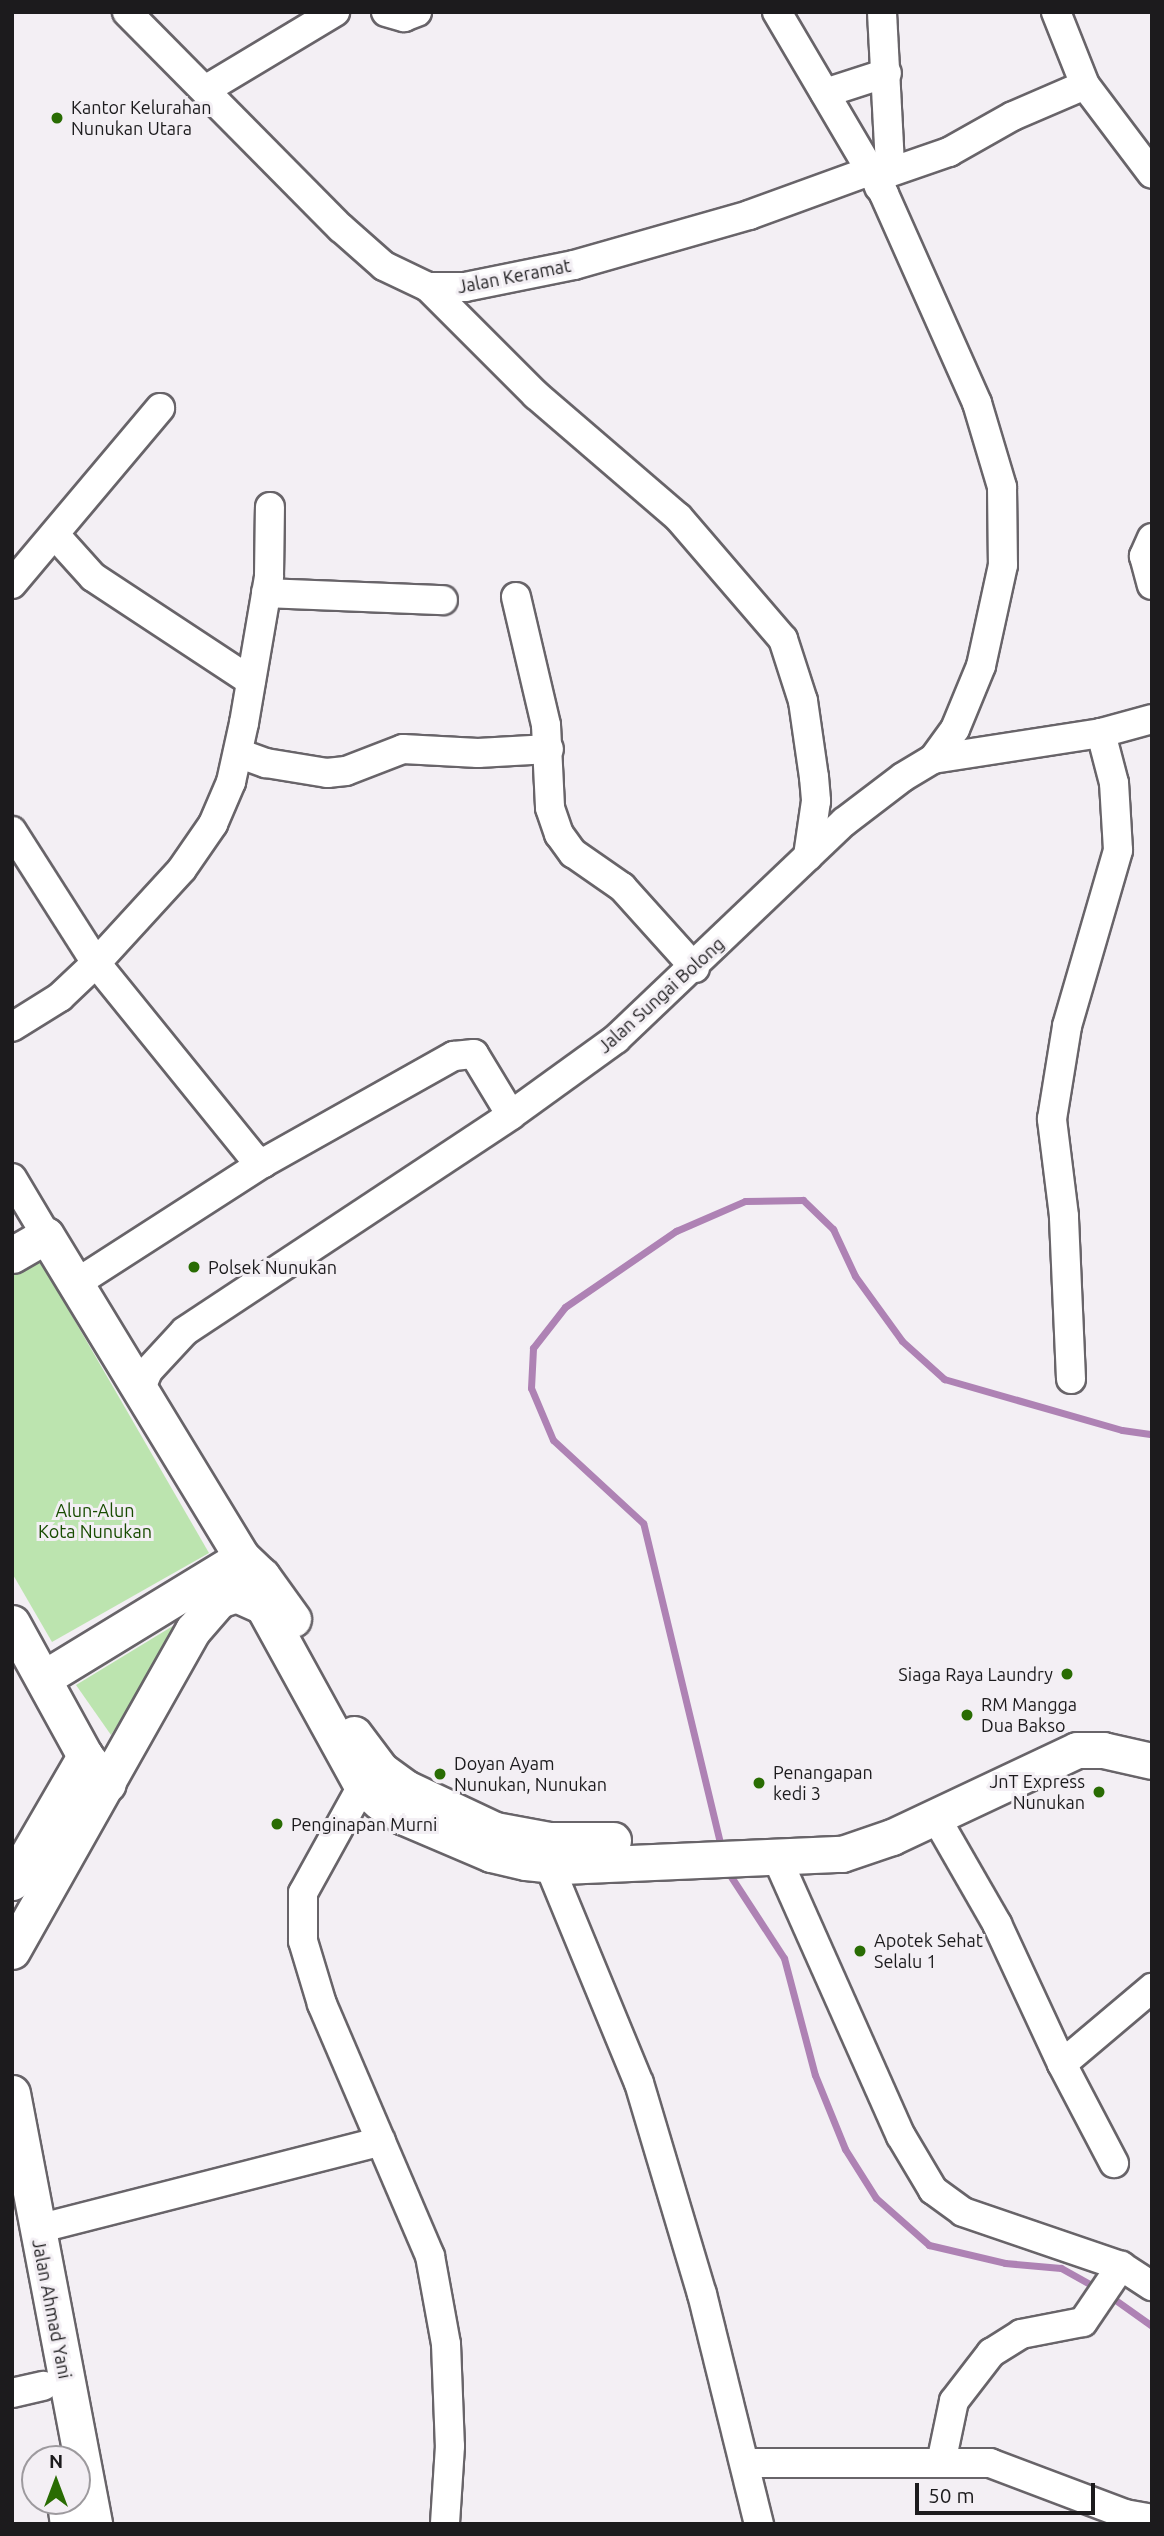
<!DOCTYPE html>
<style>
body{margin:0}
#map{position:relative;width:1164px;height:2536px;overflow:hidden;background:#f3eff4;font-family:Ubuntu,sans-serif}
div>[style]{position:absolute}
.green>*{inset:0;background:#bce4af}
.stream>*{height:7px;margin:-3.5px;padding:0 3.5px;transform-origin:3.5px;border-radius:3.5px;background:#ae82b4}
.roads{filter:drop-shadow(2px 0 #686469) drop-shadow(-2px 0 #686469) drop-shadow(0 2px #686469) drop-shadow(0 -2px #686469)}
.minor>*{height:28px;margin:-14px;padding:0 14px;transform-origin:14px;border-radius:14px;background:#fff}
.major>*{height:35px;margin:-17.5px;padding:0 17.5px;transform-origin:17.5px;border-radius:17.5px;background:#fff}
.dots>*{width:19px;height:19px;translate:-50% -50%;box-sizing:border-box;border:4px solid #f3eff4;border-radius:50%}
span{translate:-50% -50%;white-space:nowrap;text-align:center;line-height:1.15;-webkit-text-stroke:6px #f3eff4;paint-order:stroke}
.poi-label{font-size:18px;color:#1c1b1d}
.left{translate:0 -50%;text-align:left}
.right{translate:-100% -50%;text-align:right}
.street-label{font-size:18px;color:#1c1b1d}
.park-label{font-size:18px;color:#184c00}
.frame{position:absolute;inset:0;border:14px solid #1c1b1d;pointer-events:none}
.north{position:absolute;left:21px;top:2445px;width:70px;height:70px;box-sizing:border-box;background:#f3eff4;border:2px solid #9d9a9e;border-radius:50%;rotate:0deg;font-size:19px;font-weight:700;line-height:28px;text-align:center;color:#1c1b1d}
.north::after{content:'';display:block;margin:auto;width:24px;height:32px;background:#296c03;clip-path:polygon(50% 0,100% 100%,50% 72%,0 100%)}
.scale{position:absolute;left:915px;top:2483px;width:180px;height:32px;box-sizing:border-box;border:4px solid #1c1b1d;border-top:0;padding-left:9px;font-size:21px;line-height:24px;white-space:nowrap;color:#1c1b1d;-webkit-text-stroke:5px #f3eff4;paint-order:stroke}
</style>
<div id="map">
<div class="green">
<i style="clip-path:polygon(38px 1257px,209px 1553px,52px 1642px,12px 1573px,12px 1271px)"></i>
<i style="clip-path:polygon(186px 1618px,111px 1735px,76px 1685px)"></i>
</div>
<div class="stream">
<i style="left:722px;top:1851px;width:337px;rotate:-103.5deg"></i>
<i style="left:643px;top:1523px;width:122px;rotate:-137.3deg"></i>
<i style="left:553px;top:1440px;width:56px;rotate:-112.9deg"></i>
<i style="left:531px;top:1388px;width:40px;rotate:-87.1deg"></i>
<i style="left:533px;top:1348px;width:52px;rotate:-52deg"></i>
<i style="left:565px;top:1307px;width:135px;rotate:-34.4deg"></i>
<i style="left:676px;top:1231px;width:75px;rotate:-23.5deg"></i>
<i style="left:745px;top:1201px;width:58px;rotate:-1deg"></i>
<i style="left:803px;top:1200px;width:42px;rotate:44deg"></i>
<i style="left:833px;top:1229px;width:52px;rotate:64.9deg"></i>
<i style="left:855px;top:1276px;width:80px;rotate:54.1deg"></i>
<i style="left:902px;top:1341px;width:57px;rotate:42.1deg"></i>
<i style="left:944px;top:1379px;width:185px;rotate:16deg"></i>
<i style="left:1122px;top:1430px;width:30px;rotate:8deg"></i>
<i style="left:726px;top:1869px;width:106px;rotate:56.9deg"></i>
<i style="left:784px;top:1958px;width:121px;rotate:75.2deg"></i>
<i style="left:815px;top:2075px;width:80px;rotate:67.9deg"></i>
<i style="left:845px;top:2149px;width:58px;rotate:57.7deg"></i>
<i style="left:876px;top:2198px;width:71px;rotate:41.6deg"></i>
<i style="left:929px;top:2245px;width:78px;rotate:13.3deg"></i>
<i style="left:1005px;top:2263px;width:56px;rotate:5.1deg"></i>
<i style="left:1061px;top:2268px;width:41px;rotate:29.1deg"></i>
<i style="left:1107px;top:2294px;width:55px;rotate:35.4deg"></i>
</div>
<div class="roads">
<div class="minor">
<i style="left:127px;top:12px;width:304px;rotate:45.3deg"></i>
<i style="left:341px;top:228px;width:57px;rotate:41.5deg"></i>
<i style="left:384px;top:266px;width:49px;rotate:25.5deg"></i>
<i style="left:428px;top:287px;width:37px"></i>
<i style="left:465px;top:287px;width:111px;rotate:-11.4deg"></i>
<i style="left:574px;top:265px;width:182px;rotate:-15.9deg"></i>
<i style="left:749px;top:215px;width:129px;rotate:-20deg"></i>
<i style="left:386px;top:12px;width:19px;rotate:16deg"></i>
<i style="left:404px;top:17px;width:14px;rotate:-21deg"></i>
<i style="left:777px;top:12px;width:211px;rotate:59.5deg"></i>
<i style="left:884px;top:194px;width:229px;rotate:66deg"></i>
<i style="left:977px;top:403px;width:88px;rotate:73.4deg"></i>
<i style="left:1002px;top:487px;width:78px;rotate:89.3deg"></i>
<i style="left:1003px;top:565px;width:103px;rotate:102.3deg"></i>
<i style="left:981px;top:666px;width:68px;rotate:112.4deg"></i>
<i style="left:955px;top:729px;width:37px;rotate:126deg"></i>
<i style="left:1056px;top:12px;width:79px;rotate:68.3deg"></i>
<i style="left:1085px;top:85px;width:111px;rotate:53deg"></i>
<i style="left:205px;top:90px;width:152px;rotate:-31deg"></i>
<i style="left:825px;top:93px;width:65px;rotate:-17.9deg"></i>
<i style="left:888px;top:173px;width:65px;rotate:-19deg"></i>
<i style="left:949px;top:152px;width:73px;rotate:-29.4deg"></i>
<i style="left:1013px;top:116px;width:78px;rotate:-23.3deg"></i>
<i style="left:879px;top:187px;width:25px;rotate:-63deg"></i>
<i style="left:890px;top:165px;width:153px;rotate:-93deg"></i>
<i style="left:428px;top:287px;width:153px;rotate:45deg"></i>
<i style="left:536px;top:395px;width:187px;rotate:40.7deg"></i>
<i style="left:678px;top:517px;width:161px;rotate:49.3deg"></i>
<i style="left:783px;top:639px;width:65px;rotate:72.1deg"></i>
<i style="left:803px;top:701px;width:77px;rotate:81.8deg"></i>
<i style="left:814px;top:777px;width:24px;rotate:85deg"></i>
<i style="left:816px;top:801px;width:56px;rotate:98.3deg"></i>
<i style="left:56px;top:536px;width:55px;rotate:47.9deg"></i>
<i style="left:93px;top:577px;width:189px;rotate:33.4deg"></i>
<i style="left:1152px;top:538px;width:20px;rotate:114deg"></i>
<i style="left:1144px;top:556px;width:30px;rotate:75deg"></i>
<i style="left:12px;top:584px;width:230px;rotate:-49.9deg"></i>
<i style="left:266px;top:593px;width:177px;rotate:2.3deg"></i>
<i style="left:516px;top:597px;width:131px;rotate:76.8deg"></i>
<i style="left:546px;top:725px;width:83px;rotate:87.2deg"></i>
<i style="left:550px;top:808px;width:28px;rotate:71deg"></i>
<i style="left:559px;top:834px;width:24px;rotate:54deg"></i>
<i style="left:573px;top:853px;width:60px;rotate:34.8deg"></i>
<i style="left:622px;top:887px;width:109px;rotate:48deg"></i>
<i style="left:238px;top:753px;width:30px;rotate:20deg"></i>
<i style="left:266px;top:763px;width:62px;rotate:9.3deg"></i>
<i style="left:327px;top:773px;width:19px;rotate:-6deg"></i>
<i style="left:346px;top:771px;width:61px;rotate:-21.1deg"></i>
<i style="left:403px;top:749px;width:75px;rotate:3.1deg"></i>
<i style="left:478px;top:753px;width:71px;rotate:-3.2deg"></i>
<i style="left:12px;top:831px;width:156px;rotate:57.5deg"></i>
<i style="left:96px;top:963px;width:250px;rotate:51deg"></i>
<i style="left:253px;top:1157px;width:12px;rotate:31deg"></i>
<i style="left:263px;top:1163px;width:219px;rotate:-29.3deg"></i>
<i style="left:454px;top:1056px;width:20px;rotate:-6deg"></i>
<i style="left:474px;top:1054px;width:71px;rotate:58.8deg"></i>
<i style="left:12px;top:1027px;width:57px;rotate:-32deg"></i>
<i style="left:60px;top:997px;width:50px;rotate:-43.4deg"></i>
<i style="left:96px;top:963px;width:127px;rotate:-47.5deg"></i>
<i style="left:182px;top:869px;width:55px;rotate:-55.4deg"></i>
<i style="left:213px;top:824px;width:46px;rotate:-66.8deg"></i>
<i style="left:231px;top:782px;width:60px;rotate:-77.6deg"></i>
<i style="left:244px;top:723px;width:149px;rotate:-80.3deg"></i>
<i style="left:269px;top:576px;width:69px;rotate:-89.2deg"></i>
<i style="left:12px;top:1178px;width:66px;rotate:59.2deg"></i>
<i style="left:75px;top:1284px;width:224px;rotate:-32.8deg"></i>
<i style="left:1071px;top:1379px;width:163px;rotate:-92.5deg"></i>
<i style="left:1064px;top:1216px;width:98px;rotate:-97.1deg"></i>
<i style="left:1052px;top:1119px;width:94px;rotate:-80.8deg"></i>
<i style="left:1067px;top:1026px;width:183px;rotate:-73.8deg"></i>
<i style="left:1118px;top:850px;width:67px;rotate:-93.4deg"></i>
<i style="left:1114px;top:783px;width:52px;rotate:-104.6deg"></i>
<i style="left:140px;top:1390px;width:21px;rotate:-67deg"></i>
<i style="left:148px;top:1371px;width:54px;rotate:-47.2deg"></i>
<i style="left:185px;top:1331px;width:391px;rotate:-33.5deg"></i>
<i style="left:511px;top:1115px;width:130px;rotate:-35.9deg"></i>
<i style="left:616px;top:1039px;width:315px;rotate:-43.6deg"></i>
<i style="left:844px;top:822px;width:74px;rotate:-37.3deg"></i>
<i style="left:903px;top:777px;width:35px;rotate:-31deg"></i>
<i style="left:933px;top:759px;width:170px;rotate:-8.8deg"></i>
<i style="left:1101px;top:733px;width:53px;rotate:-15.4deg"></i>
<i style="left:362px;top:1786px;width:122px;rotate:118.9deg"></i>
<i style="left:303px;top:1893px;width:48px;rotate:90deg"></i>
<i style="left:303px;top:1941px;width:66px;rotate:73.2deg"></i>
<i style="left:322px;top:2004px;width:274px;rotate:66.8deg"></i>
<i style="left:430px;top:2256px;width:89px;rotate:79.7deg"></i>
<i style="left:446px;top:2344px;width:102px;rotate:87.8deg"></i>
<i style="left:450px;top:2446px;width:78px;rotate:93.7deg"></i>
<i style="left:935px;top:1816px;width:125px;rotate:60.1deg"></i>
<i style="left:997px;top:1924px;width:154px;rotate:65.1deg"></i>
<i style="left:1062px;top:2064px;width:118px;rotate:-40.2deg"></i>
<i style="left:549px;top:1847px;width:18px;rotate:90deg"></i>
<i style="left:549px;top:1865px;width:236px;rotate:67.6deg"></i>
<i style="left:639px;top:2083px;width:220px;rotate:73.4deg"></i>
<i style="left:702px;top:2294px;width:237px;rotate:76.1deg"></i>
<i style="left:777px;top:1858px;width:304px;rotate:66deg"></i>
<i style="left:901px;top:2136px;width:63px;rotate:59.3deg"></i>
<i style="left:933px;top:2190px;width:37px;rotate:36deg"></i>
<i style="left:963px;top:2212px;width:167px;rotate:18.9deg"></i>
<i style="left:1121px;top:2266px;width:37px;rotate:33deg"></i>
<i style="left:1062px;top:2064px;width:112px;rotate:62.3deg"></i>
<i style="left:37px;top:2229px;width:355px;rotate:-14.3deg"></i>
<i style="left:12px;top:2393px;width:32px;rotate:-13deg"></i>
<i style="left:747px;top:2463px;width:243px"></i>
<i style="left:990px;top:2463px;width:144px;rotate:20.7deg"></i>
<i style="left:1125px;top:2514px;width:27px;rotate:10deg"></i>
<i style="left:941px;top:2463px;width:63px;rotate:-78.2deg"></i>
<i style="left:954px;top:2401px;width:61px;rotate:-52.4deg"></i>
<i style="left:991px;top:2353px;width:36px;rotate:-32deg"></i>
<i style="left:1021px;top:2334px;width:63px;rotate:-11deg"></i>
<i style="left:1083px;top:2322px;width:68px;rotate:-55.8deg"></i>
</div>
<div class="major">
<i style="left:12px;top:1255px;width:39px;rotate:-30deg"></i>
<i style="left:46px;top:1235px;width:377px;rotate:58.7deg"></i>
<i style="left:242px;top:1557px;width:28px;rotate:44deg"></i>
<i style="left:262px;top:1576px;width:53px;rotate:54.2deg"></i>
<i style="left:12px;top:1623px;width:152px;rotate:61.2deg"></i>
<i style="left:85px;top:1756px;width:36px;rotate:51deg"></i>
<i style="left:44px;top:1678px;width:232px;rotate:-31.4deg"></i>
<i style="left:354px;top:1734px;width:45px;rotate:53.1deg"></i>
<i style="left:381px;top:1770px;width:31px;rotate:36deg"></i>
<i style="left:406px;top:1788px;width:98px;rotate:25.3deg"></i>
<i style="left:495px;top:1830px;width:55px;rotate:10.5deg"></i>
<i style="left:549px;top:1840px;width:64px"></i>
<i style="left:12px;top:1882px;width:146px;rotate:-59.9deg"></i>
<i style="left:12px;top:1951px;width:369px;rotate:-60.6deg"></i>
<i style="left:193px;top:1630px;width:40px;rotate:-49deg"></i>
<i style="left:219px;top:1600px;width:18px;rotate:-19deg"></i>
<i style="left:236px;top:1594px;width:30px;rotate:24deg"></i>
<i style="left:263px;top:1606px;width:205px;rotate:61.2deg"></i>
<i style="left:362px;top:1786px;width:24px;rotate:42deg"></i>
<i style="left:380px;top:1802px;width:28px;rotate:32deg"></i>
<i style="left:404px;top:1817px;width:95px;rotate:23deg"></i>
<i style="left:491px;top:1854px;width:36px;rotate:13deg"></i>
<i style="left:526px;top:1862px;width:36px;rotate:6deg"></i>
<i style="left:562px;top:1866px;width:280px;rotate:-2.5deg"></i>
<i style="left:842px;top:1854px;width:53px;rotate:-18.8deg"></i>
<i style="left:892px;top:1837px;width:204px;rotate:-25.2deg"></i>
<i style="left:1077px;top:1750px;width:26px"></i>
<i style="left:1103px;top:1750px;width:50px;rotate:12.7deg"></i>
<i style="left:12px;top:2093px;width:439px;rotate:79.2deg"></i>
<i style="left:65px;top:2501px;width:23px;rotate:83deg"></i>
</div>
</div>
<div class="dots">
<i style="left:57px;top:118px;background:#296c03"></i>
<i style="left:194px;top:1267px;background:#296c03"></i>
<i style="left:1067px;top:1674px;background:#296c03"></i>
<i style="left:967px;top:1715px;background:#296c03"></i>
<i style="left:440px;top:1774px;background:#296c03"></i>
<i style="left:759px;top:1783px;background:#296c03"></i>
<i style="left:1099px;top:1792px;background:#296c03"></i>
<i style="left:277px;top:1824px;background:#296c03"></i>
<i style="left:860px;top:1951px;background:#296c03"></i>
</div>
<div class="poi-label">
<span class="left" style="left:71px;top:118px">Kantor Kelurahan<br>Nunukan Utara</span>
<span class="left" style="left:208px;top:1267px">Polsek Nunukan</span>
<span class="right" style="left:1053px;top:1674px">Siaga Raya Laundry</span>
<span class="left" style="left:981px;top:1715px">RM Mangga<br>Dua Bakso</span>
<span class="left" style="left:454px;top:1774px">Doyan Ayam<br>Nunukan, Nunukan</span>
<span class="left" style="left:773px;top:1783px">Penangapan<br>kedi 3</span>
<span class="right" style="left:1085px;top:1792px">JnT Express<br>Nunukan</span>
<span class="left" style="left:291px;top:1824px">Penginapan Murni</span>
<span class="left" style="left:874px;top:1951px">Apotek Sehat<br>Selalu 1</span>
</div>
<div class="street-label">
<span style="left:514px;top:276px;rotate:-11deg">Jalan Keramat</span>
<span style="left:661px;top:995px;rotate:-42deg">Jalan Sungai Bolong</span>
<span style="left:52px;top:2309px;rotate:79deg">Jalan Ahmad Yani</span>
</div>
<div class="park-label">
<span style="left:95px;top:1521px">Alun-Alun<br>Kota Nunukan</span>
</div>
<div class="frame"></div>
<div class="north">N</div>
<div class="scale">50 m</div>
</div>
